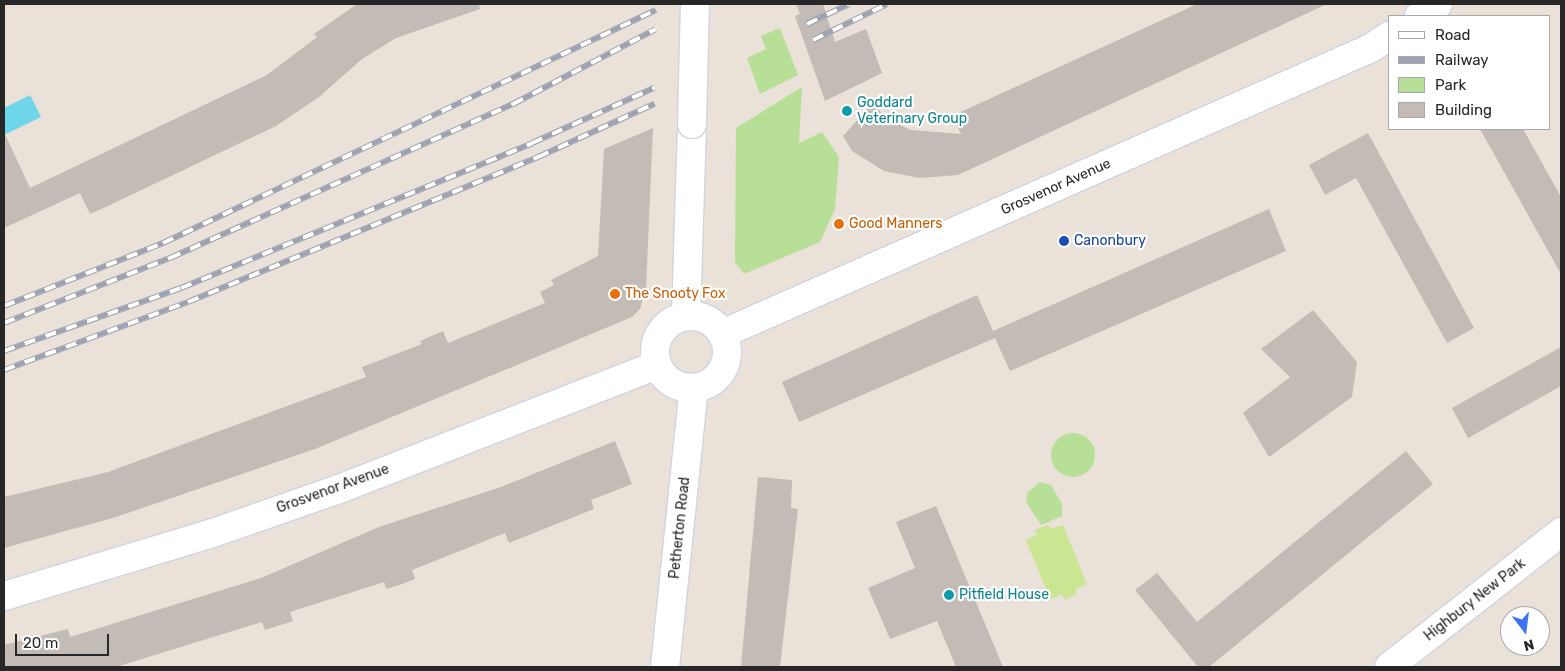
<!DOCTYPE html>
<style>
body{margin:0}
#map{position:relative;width:1565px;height:671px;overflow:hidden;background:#eae1d9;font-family:Rubik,sans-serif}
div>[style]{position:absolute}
.green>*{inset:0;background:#b7df97}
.round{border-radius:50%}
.pitch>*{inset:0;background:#cbe693}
.water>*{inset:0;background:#6fd5e9}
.building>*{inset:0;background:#c2bbb6}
.roads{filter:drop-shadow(1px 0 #cfd4e0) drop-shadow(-1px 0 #cfd4e0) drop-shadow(0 1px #cfd4e0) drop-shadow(0 -1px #cfd4e0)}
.minor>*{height:28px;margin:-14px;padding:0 14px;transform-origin:14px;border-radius:14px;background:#fff}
.minor>.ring{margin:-14px;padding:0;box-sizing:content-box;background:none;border:28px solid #fff;border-radius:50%}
.rail>*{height:5.5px;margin-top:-2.75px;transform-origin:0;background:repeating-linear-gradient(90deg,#fff 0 11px,#9da2b1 0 22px);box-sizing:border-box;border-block:1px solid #9da2b1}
.bridges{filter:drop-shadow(1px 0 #cfd4e0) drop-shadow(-1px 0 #cfd4e0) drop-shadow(0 1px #cfd4e0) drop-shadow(0 -1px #cfd4e0)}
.minor-bridge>*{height:28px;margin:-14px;padding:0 14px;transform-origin:14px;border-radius:14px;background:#fff}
.dots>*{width:14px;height:14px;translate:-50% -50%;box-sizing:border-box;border:2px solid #fff;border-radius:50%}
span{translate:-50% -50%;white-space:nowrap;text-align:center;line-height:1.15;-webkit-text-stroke:4.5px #fff;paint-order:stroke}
.culture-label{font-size:14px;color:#0d838f}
.left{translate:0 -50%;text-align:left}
.street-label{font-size:14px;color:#272727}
.food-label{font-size:14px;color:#c56008}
.transit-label{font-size:14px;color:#164399}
.frame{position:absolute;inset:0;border:5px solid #272727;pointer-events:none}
.legend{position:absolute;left:1388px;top:15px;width:162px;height:115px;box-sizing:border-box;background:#fff;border:1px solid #a9a9a9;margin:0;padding:6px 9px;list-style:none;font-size:15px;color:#272727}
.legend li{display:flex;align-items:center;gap:10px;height:25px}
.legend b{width:25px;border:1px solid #a9a9a9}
.north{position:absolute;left:1500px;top:606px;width:50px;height:50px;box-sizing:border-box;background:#fff;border:1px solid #a9a9a9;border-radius:50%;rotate:165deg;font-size:14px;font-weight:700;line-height:20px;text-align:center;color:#272727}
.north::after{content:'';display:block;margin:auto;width:18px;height:22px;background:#3d72f3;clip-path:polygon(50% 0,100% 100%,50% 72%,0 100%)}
.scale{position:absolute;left:15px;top:634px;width:94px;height:22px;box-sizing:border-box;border:2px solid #272727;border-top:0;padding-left:6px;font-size:15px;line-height:18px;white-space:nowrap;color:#272727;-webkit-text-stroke:4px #fff;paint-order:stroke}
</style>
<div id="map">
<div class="green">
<i style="clip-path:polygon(780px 28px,798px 75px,760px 94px,747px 58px,766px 49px,761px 36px)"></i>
<i style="clip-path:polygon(802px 87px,799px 143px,822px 132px,839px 157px,835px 209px,820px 242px,744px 274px,735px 262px,736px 128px)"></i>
<i class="round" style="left:1051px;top:433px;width:44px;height:44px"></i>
<i style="clip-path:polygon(1040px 482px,1051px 485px,1062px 504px,1062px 516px,1041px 525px,1026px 502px,1028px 492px)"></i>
</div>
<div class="pitch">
<i style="clip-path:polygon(1048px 525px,1051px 529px,1063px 525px,1087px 584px,1076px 589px,1077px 594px,1064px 600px,1062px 594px,1050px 599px,1026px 540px,1037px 535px,1035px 530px)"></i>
</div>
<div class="water">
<i style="clip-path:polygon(30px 95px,41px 117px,4px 135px,4px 108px)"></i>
</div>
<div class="building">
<i style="clip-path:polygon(357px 4px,479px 4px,480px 9px,396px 38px,362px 59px,319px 97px,276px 126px,110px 205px,90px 214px,80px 193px,4px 228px,4px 132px,30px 188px,267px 75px,317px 37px,314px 34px)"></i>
<i style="clip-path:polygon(796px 4px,823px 4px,835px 42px,866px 29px,882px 73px,825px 101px,795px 16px,800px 14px)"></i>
<i style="clip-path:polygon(1197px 4px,1327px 4px,958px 175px,920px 178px,884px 171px,852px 151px,843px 136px,872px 104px,889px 120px,911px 130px,961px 134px,952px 116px)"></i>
<i style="clip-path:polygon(653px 128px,646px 288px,640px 309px,632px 317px,315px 449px,116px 517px,4px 548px,4px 497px,108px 472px,366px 377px,362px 367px,422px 344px,420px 341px,443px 331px,448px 343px,545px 303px,540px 292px,554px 285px,551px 280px,598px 256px,604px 149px)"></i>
<i style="clip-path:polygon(1480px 129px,1523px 129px,1561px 197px,1561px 274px)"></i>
<i style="clip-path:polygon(1368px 133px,1474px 328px,1447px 343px,1356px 178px,1325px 195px,1309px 165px)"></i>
<i style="clip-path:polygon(1269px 209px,1286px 251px,1010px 371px,995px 338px,799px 422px,782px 382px,977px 295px,993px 331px)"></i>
<i style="clip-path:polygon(1313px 310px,1357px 362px,1352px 397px,1269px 457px,1243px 413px,1290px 377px,1261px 349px)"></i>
<i style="clip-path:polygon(1561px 347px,1561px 386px,1468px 438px,1452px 408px)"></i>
<i style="clip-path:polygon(615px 441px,632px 484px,591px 500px,594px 509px,509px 543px,505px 533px,412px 570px,415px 579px,402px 584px,386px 589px,384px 582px,290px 612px,293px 621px,265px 630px,262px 622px,116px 667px,4px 667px,4px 645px,68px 629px,70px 637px,261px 578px,379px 527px,501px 487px)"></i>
<i style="clip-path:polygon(1406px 451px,1433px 484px,1209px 667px,1198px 667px,1135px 590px,1157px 573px,1197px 622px)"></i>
<i style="clip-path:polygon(758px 477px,792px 480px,791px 508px,798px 509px,780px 667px,741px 667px)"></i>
<i style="clip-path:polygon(936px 506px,1003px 667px,956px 667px,937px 621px,890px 639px,868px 588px,915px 568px,896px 522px)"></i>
</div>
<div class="roads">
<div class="minor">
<i style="left:1419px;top:16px;width:22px;rotate:-32deg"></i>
<i style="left:686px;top:316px;width:192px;rotate:-88.2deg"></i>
<i class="ring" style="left:655px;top:316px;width:44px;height:44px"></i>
<i style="left:722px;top:334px;width:709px;rotate:-23.78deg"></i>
<i style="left:1371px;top:48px;width:22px;rotate:-34deg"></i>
<i style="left:4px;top:596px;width:215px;rotate:-16.8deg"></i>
<i style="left:210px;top:534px;width:137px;rotate:-19.2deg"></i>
<i style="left:339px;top:489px;width:341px;rotate:-21.3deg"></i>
<i style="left:665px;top:667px;width:281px;rotate:-84.1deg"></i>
<i style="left:1389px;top:667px;width:219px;rotate:-38.1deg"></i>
</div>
</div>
<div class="rail">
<i style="left:807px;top:24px;width:47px;rotate:-25.5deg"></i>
<i style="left:813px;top:40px;width:82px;rotate:-25.9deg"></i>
<i style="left:4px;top:306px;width:171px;rotate:-21.6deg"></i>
<i style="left:163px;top:243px;width:545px;rotate:-25.3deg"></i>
<i style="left:4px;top:323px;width:178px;rotate:-21.4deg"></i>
<i style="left:170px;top:258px;width:376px;rotate:-24.2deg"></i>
<i style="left:513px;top:104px;width:161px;rotate:-27.7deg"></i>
<i style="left:4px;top:351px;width:188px;rotate:-19.6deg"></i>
<i style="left:181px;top:288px;width:380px;rotate:-22.4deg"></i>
<i style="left:532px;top:143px;width:134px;rotate:-24.3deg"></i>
<i style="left:4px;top:370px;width:196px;rotate:-20.3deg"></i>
<i style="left:188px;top:302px;width:379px;rotate:-22.5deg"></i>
<i style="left:538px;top:157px;width:128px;rotate:-24.6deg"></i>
</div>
<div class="bridges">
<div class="minor-bridge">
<i style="left:692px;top:124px;width:120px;rotate:-88.6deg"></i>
</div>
</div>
<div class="dots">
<i style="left:847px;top:111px;background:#0f9aa8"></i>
<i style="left:839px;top:224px;background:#e8710a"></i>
<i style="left:1064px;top:241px;background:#1a4fb4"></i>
<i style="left:615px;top:294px;background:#e8710a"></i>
<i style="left:949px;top:595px;background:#0f9aa8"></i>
</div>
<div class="culture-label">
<span class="left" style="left:857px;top:111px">Goddard<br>Veterinary Group</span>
<span class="left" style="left:959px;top:595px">Pitfield House</span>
</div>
<div class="street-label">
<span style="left:1056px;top:187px;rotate:-24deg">Grosvenor Avenue</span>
<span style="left:333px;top:489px;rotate:-20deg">Grosvenor Avenue</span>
<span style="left:680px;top:528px;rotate:-84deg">Petherton Road</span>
<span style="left:1475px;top:600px;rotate:-38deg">Highbury New Park</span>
</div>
<div class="food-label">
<span class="left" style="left:849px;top:224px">Good Manners</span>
<span class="left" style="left:625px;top:294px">The Snooty Fox</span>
</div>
<div class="transit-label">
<span class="left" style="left:1074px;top:241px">Canonbury</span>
</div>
<div class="frame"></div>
<ul class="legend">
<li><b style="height:6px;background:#fff"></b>Road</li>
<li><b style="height:6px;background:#9da2b1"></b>Railway</li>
<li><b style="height:14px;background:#b7df97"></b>Park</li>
<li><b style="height:14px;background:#c2bbb6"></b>Building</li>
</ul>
<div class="north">N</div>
<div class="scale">20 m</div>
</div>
